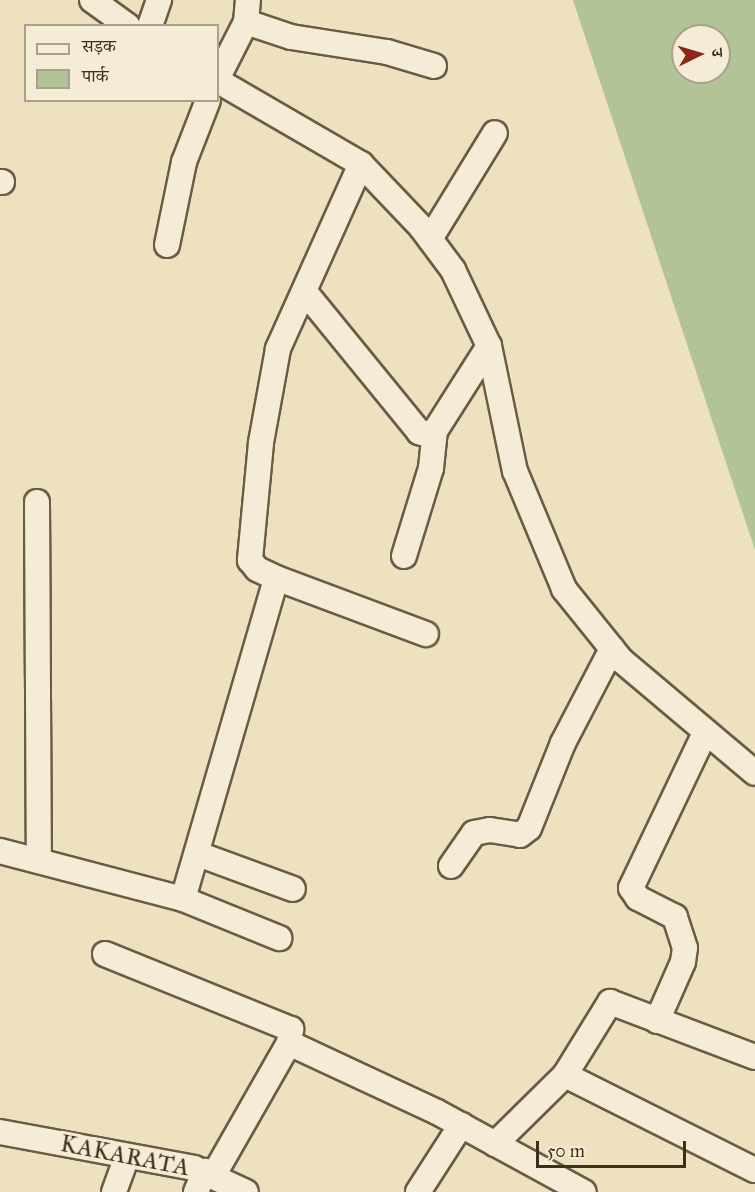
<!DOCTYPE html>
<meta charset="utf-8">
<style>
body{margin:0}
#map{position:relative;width:755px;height:1192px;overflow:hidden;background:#eee1c0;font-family:"IM FELL Great Primer","Noto Serif Devanagari",serif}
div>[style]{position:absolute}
.green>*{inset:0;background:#b2c497}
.roads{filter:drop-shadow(2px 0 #6a5c44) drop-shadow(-2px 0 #6a5c44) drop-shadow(0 2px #6a5c44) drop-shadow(0 -2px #6a5c44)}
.street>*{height:24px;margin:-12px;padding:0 12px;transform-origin:12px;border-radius:12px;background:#f4ecd6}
span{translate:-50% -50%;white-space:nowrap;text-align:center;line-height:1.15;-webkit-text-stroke:6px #f4ecd6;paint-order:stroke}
.street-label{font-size:24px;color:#3e2f1b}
.legend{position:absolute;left:24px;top:24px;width:195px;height:78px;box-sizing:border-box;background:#f4ecd6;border:2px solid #aba08b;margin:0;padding:8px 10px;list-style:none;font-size:18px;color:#3e2f1b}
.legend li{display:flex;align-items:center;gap:12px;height:30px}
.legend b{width:30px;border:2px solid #aba08b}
.north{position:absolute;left:671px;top:24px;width:60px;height:60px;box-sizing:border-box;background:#f4ecd6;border:2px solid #aba08b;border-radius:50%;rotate:85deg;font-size:16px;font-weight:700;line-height:24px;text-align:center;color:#3e2f1b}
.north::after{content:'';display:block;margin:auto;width:21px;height:27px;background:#8f2418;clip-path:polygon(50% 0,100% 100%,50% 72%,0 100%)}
.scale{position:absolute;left:536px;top:1141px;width:150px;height:27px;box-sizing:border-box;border:3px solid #3e2f1b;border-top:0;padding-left:8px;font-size:18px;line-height:21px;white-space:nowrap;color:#3e2f1b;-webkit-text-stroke:4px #f4ecd6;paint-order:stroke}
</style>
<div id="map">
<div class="green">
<i style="clip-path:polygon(evenodd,573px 0,755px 0,755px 550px,573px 0,683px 36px,719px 36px,719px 72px,683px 72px,683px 36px)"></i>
</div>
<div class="roads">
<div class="street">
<i style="left:92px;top:0;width:44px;rotate:35.8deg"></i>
<i style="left:246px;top:22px;width:47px;rotate:18.4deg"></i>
<i style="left:291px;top:37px;width:97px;rotate:8.9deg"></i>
<i style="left:387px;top:52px;width:49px;rotate:16.6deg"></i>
<i style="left:150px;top:26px;width:28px;rotate:-71deg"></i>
<i style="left:218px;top:77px;width:62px;rotate:-63deg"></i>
<i style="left:246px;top:22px;width:22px;rotate:-85deg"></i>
<i style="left:218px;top:81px;width:165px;rotate:30.1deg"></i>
<i style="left:361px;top:164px;width:87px;rotate:46.4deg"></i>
<i style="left:421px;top:227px;width:54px;rotate:53.3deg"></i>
<i style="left:453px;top:270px;width:84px;rotate:64.7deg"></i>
<i style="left:489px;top:346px;width:128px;rotate:78.3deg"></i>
<i style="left:515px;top:471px;width:128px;rotate:67.4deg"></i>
<i style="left:564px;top:589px;width:91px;rotate:51.2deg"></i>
<i style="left:621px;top:660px;width:175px;rotate:40.1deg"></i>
<i style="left:361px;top:164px;width:203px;rotate:114.2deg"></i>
<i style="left:278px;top:349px;width:96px;rotate:100.3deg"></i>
<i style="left:261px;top:443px;width:118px;rotate:95.4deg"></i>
<i style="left:250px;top:560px;width:11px;rotate:52deg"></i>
<i style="left:257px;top:569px;width:21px;rotate:25deg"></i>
<i style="left:276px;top:578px;width:160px;rotate:20.5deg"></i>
<i style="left:0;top:182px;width:2px"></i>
<i style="left:430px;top:239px;width:124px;rotate:-58.5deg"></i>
<i style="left:167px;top:245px;width:85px;rotate:-78.4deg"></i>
<i style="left:184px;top:162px;width:66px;rotate:-68.8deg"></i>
<i style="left:305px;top:292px;width:181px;rotate:50.8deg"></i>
<i style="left:419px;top:432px;width:6px;rotate:18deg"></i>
<i style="left:425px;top:434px;width:10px;rotate:-17deg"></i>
<i style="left:435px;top:431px;width:101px;rotate:-57.6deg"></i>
<i style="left:37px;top:502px;width:359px;rotate:89.7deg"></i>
<i style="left:404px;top:556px;width:92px;rotate:-72.9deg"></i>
<i style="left:431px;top:468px;width:37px;rotate:-84deg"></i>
<i style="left:0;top:851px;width:189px;rotate:14.7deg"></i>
<i style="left:183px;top:899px;width:104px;rotate:22.1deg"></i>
<i style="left:198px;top:854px;width:101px;rotate:20.2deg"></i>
<i style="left:451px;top:866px;width:40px;rotate:-55.1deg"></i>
<i style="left:474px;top:833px;width:16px;rotate:-11deg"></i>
<i style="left:490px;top:830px;width:30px;rotate:9deg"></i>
<i style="left:520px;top:835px;width:11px;rotate:-38deg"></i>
<i style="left:529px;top:828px;width:92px;rotate:-68.2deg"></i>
<i style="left:563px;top:743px;width:106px;rotate:-62.5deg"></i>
<i style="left:183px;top:899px;width:334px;rotate:-73.8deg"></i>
<i style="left:105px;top:954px;width:201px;rotate:22deg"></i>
<i style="left:291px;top:1029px;width:14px;rotate:98deg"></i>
<i style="left:289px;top:1043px;width:153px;rotate:119.7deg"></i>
<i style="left:657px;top:1021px;width:64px;rotate:-66.2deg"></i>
<i style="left:683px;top:962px;width:14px;rotate:-82deg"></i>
<i style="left:685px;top:948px;width:33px;rotate:-108deg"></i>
<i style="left:675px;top:917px;width:42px;rotate:-152.8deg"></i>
<i style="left:638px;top:898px;width:12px;rotate:-125deg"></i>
<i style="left:631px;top:888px;width:172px;rotate:-64.5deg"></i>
<i style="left:289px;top:1043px;width:163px;rotate:25deg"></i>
<i style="left:437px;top:1112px;width:167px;rotate:28.6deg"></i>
<i style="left:565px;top:1075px;width:212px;rotate:26.6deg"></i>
<i style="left:0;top:1132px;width:197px;rotate:10.5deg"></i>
<i style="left:194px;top:1168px;width:57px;rotate:24.8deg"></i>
<i style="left:495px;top:1144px;width:98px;rotate:-44.6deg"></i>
<i style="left:565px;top:1075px;width:86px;rotate:-58.3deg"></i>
<i style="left:610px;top:1002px;width:155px;rotate:20.8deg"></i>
<i style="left:114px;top:1192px;width:37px;rotate:-70deg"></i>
<i style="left:196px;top:1192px;width:23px;rotate:-67deg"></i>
<i style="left:418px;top:1192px;width:80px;rotate:-57.3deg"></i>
</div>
</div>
<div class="street-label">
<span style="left:125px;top:1156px;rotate:11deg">KAKARATA</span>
</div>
<ul class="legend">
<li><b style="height:8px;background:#f4ecd6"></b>सड़क</li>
<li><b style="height:16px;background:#b2c497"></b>पार्क</li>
</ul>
<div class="north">उ</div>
<div class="scale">50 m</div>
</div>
